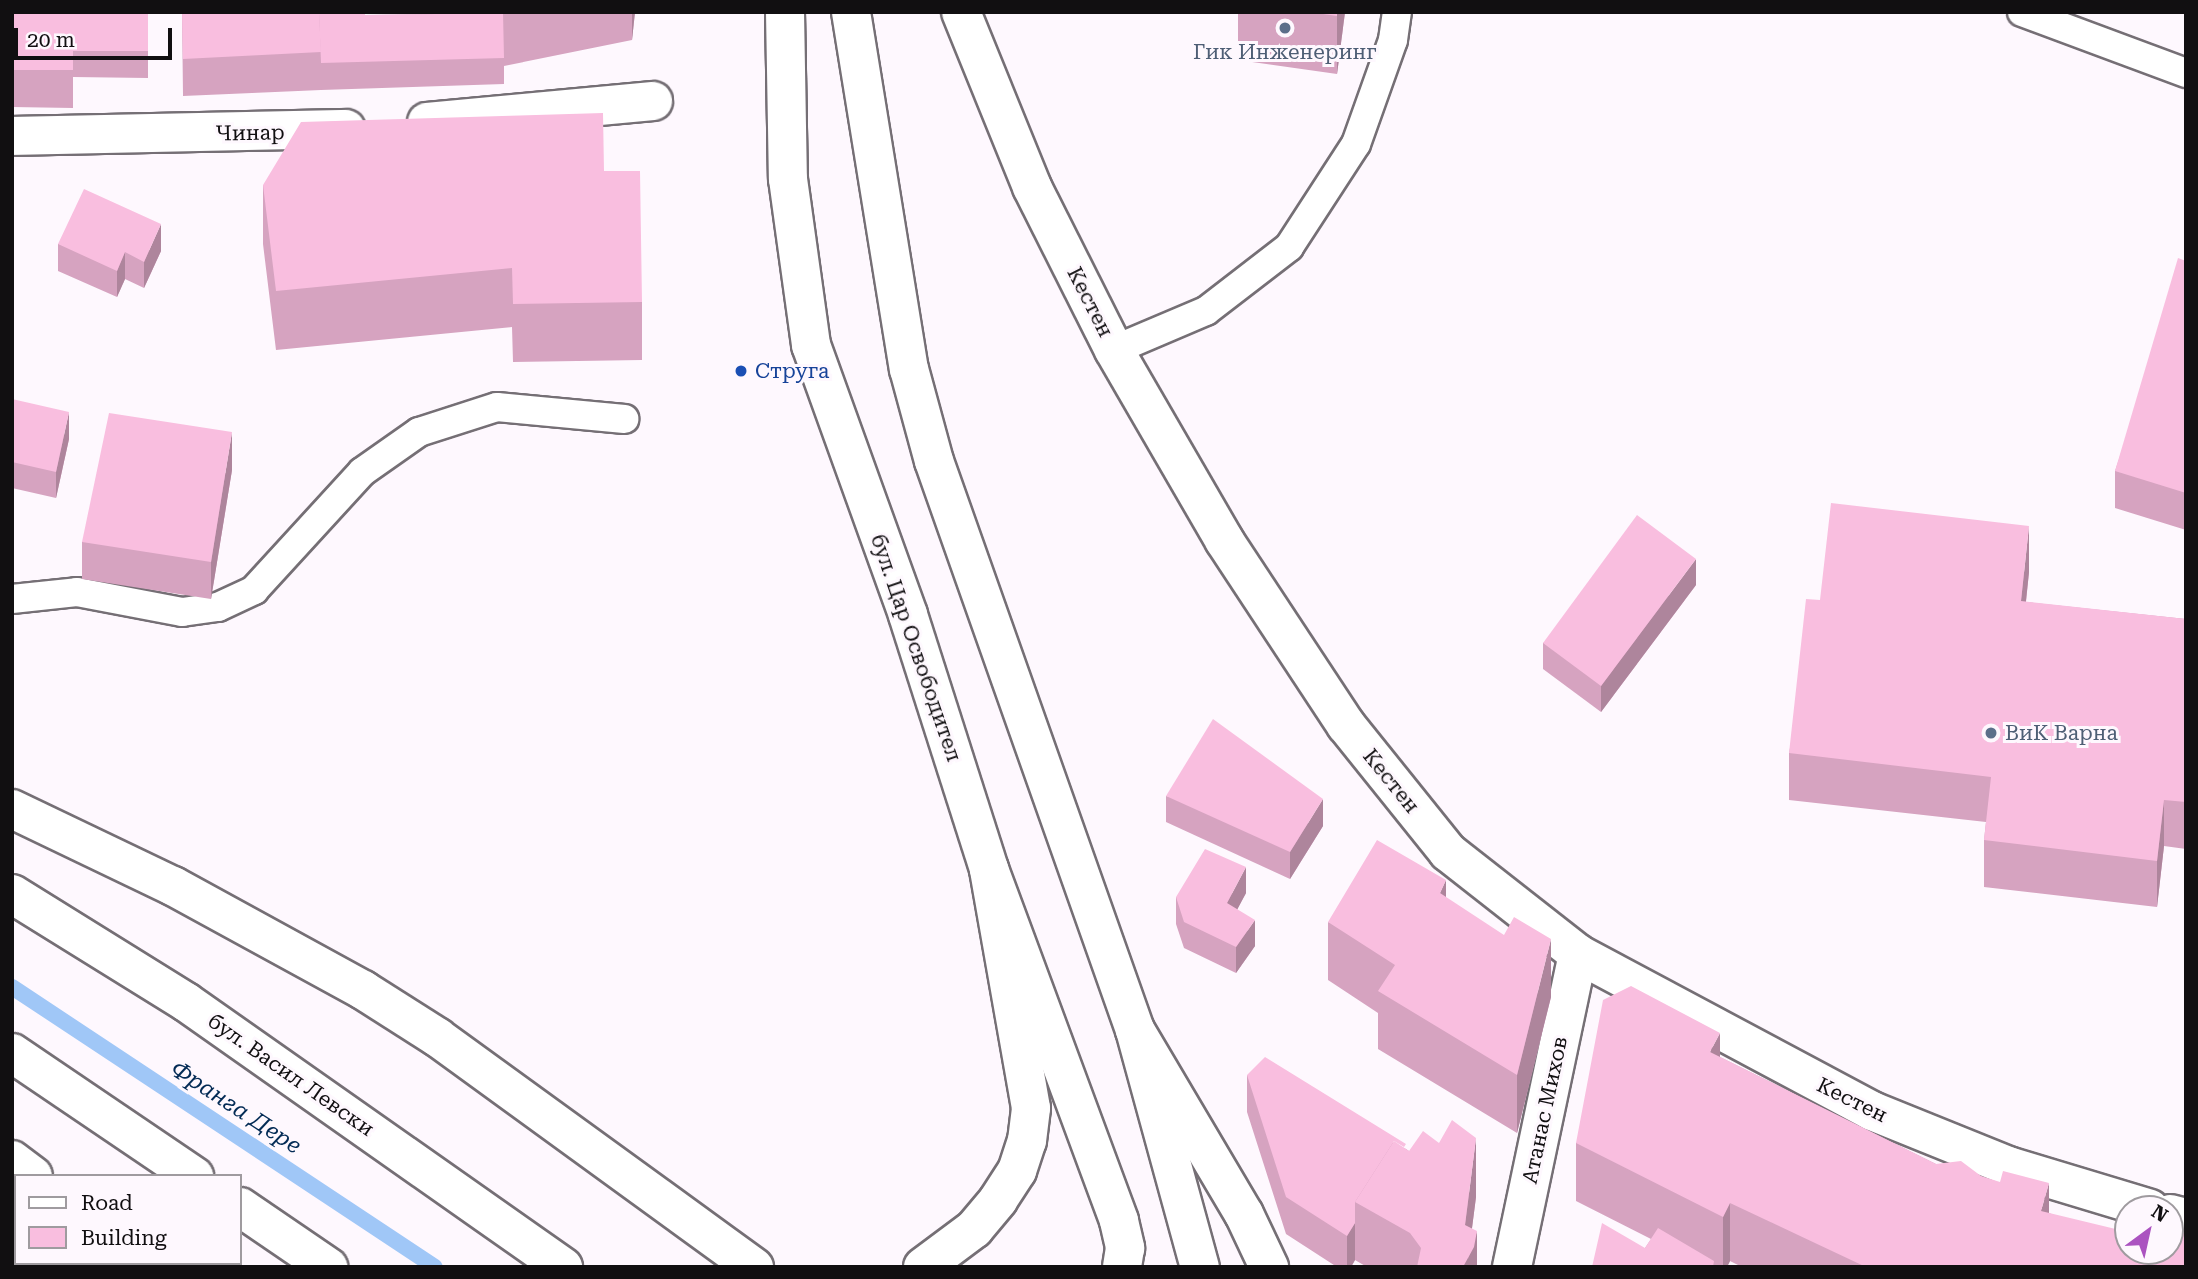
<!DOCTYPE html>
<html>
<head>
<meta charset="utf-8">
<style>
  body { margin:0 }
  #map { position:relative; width:2198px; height:1279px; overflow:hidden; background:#fef8fe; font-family:"Roboto Serif",serif }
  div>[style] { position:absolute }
  .stream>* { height:16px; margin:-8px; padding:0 8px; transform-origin:8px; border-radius:8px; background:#a0c7f7 }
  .roads { filter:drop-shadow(2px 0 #756f75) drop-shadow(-2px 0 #756f75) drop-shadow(0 2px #756f75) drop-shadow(0 -2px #756f75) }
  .service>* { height:28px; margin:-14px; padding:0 14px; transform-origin:14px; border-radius:14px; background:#fff }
  .minor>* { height:38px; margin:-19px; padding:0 19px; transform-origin:19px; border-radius:19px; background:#fff }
  .secondary>* { height:38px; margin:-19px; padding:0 19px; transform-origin:19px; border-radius:19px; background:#fff }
  .trunk>* { height:38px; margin:-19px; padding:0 19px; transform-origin:19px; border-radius:19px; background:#fff }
  .wall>* { inset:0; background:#d6a3c0 }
  .shaded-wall>* { inset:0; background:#ae859c }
  .building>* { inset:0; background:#f9bedf }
  .dots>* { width:19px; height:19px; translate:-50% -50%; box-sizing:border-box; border:4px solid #fef8fe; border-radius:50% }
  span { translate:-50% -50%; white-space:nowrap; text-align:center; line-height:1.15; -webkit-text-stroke:6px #fef8fe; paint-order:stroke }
  .service-label { font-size:21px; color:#4e5e75 }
  .left { translate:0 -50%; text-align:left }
  .street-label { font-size:21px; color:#110f11 }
  .transit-label { font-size:21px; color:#164399 }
  .water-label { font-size:23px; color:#032b55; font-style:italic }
  .frame { position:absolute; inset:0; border:14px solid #110f11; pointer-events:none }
  .legend { position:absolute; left:14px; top:1174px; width:228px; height:91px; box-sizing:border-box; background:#fef8fe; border:2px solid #9f9b9f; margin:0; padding:9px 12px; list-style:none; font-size:21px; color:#110f11 }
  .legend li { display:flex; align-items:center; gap:14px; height:35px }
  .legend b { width:35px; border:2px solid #9f9b9f }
  .north { position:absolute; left:2114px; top:1195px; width:70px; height:70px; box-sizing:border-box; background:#fef8fe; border:2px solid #9f9b9f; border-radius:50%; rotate:33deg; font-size:19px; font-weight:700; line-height:28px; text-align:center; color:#110f11 }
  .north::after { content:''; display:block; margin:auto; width:24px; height:32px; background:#ab53c0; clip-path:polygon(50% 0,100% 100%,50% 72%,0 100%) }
  .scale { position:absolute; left:14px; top:28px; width:158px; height:32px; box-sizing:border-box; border:4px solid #110f11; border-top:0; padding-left:9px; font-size:21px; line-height:24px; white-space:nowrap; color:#110f11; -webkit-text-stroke:5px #fef8fe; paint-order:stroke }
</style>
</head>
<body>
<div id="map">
  <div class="stream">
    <div style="left:12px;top:987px;width:507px;rotate:33.5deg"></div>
  </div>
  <div class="roads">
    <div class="service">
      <div style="left:2022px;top:12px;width:175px;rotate:20.4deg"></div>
      <div style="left:1114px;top:350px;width:100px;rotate:-23deg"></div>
      <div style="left:1206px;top:311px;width:105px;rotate:-37.6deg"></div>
      <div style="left:1289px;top:247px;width:123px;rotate:-57deg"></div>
      <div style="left:1356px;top:144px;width:110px;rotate:-70.4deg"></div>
      <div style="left:1393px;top:40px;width:28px;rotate:-82deg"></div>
      <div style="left:12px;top:599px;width:65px;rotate:-6.1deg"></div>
      <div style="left:77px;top:592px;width:107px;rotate:10.8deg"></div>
      <div style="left:182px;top:612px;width:36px;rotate:-8deg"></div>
      <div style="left:218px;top:607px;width:40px;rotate:-25deg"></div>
      <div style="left:254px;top:590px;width:160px;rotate:-47.5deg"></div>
      <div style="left:362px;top:472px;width:70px;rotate:-35.1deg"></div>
      <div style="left:419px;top:432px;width:82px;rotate:-17.8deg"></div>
      <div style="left:497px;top:407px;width:128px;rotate:5.4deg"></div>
    </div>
    <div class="minor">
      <div style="left:961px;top:12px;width:189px;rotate:67.9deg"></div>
      <div style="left:1032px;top:187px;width:182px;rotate:63.3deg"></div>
      <div style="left:1114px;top:350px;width:220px;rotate:59.9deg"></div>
      <div style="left:1224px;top:540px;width:222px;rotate:56.6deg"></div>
      <div style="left:1346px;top:725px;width:163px;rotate:51.2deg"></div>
      <div style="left:1448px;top:852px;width:165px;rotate:38.1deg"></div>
      <div style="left:1578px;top:954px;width:333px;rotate:28.1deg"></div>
      <div style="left:1872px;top:1111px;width:147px;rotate:22deg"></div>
      <div style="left:2008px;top:1166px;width:148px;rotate:16.8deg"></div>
      <div style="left:427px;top:122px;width:227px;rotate:-5.3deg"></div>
      <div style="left:12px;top:136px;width:334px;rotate:-1.2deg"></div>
      <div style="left:12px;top:1160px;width:26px;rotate:37deg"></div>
      <div style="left:2170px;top:1214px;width:16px;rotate:14deg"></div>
      <div style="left:145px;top:1263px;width:6px;rotate:39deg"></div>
      <div style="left:1512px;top:1267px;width:320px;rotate:-78.1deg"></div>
    </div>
    <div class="secondary">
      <div style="left:785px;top:12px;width:167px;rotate:89deg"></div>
      <div style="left:788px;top:179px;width:168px;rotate:82.1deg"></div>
      <div style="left:811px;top:345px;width:287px;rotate:70.2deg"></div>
      <div style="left:908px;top:615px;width:267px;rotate:72.3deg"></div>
      <div style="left:989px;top:869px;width:375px;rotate:69.7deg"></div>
      <div style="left:1119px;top:1221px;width:28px;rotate:77deg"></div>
      <div style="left:1125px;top:1248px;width:19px;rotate:99deg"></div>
      <div style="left:851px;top:12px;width:362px;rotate:80.8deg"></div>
      <div style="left:909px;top:369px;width:95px;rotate:74.8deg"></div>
      <div style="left:934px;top:461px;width:603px;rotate:70.54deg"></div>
      <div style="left:1135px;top:1030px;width:246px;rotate:74.7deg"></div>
    </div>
    <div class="trunk">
      <div style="left:12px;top:809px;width:178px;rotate:25.6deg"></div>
      <div style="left:173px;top:886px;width:217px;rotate:28.7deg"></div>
      <div style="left:363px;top:990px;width:88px;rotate:32.4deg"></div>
      <div style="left:437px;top:1037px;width:392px;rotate:36deg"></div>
      <div style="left:12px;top:894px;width:205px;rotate:31.8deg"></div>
      <div style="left:186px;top:1002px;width:461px;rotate:35.1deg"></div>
      <div style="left:1135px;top:1030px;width:214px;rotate:59.4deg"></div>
      <div style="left:1244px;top:1214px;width:59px;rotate:64.7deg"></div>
      <div style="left:12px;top:1053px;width:220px;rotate:34.1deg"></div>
      <div style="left:240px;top:1207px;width:107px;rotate:34.3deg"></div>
      <div style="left:923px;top:1267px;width:64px;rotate:-36.7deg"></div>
      <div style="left:974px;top:1229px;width:38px;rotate:-50deg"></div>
      <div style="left:998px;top:1200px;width:35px;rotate:-57deg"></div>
      <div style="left:1017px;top:1171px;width:32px;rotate:-72deg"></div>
      <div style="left:1027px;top:1141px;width:33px;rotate:-83deg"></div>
      <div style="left:1031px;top:1108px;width:243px;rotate:-100deg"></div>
    </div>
  </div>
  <div class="wall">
    <div style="clip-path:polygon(12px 12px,148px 12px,148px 78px,73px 77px,73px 108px,12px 107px)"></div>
    <div style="clip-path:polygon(182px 12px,365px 15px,434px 14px,434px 12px,635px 12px,632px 40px,504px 66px,504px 84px,321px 90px,183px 96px)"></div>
    <div style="clip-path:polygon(1238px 12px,1345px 12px,1337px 74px,1238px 60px)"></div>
    <div style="clip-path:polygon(604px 171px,642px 302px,642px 360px,513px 362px,512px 327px,276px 350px,263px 244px,263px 185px)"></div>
    <div style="clip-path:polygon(58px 244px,161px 251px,144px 288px,125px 279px,117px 297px,58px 271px)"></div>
    <div style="clip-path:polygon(2186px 261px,2186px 530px,2115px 508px,2115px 471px)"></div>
    <div style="clip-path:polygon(12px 399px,69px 439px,56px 498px,12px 488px)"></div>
    <div style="clip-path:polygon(232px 470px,211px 599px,82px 579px,82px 542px)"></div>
    <div style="clip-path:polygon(2029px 572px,2026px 602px,2186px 619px,2186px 849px,2164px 846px,2157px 907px,1984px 887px,1984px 840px,1986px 822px,1789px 800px,1789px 753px,1820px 600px)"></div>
    <div style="clip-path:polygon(1696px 585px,1601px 712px,1543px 669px,1543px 643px)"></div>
    <div style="clip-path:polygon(1166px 796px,1323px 826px,1290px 879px,1166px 822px)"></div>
    <div style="clip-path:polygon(1246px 893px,1237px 909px,1255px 946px,1236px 973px,1184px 948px,1176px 924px,1176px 897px)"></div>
    <div style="clip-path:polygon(1328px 922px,1551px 997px,1517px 1133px,1378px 1049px,1378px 1013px,1328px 980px)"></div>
    <div style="clip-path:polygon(1720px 1057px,1936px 1164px,1981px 1176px,2049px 1213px,2186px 1267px,1742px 1267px,1730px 1261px,1727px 1267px,1592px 1267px,1645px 1248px,1651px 1239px,1576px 1201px,1576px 1143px)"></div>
    <div style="clip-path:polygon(1247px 1075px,1406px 1149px,1476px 1197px,1472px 1228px,1477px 1267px,1367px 1267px,1355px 1260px,1351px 1267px,1337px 1267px,1286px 1234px,1247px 1112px)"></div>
  </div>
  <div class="shaded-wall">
    <div style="clip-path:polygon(632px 12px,635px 12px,632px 40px)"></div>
    <div style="clip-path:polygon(1337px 12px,1345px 12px,1337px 74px)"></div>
    <div style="clip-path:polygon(161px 224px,161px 251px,144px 288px,144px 262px)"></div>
    <div style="clip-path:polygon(125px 252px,125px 279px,117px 297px,117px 271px)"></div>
    <div style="clip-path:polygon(69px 412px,69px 439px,56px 498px,56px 472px)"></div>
    <div style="clip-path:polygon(232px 432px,232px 470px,211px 599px,211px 562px)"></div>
    <div style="clip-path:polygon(2029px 526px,2029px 572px,2021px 647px,2021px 601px)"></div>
    <div style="clip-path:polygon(1696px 559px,1696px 585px,1601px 712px,1601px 686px)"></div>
    <div style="clip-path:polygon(1323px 799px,1323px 826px,1290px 879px,1290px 852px)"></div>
    <div style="clip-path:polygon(2164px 800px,2164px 846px,2157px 907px,2157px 861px)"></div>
    <div style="clip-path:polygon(1246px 867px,1246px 893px,1227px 929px,1227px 903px)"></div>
    <div style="clip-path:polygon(1446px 880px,1446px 939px,1440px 893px)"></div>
    <div style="clip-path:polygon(1255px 920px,1255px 946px,1236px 973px,1236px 947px)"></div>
    <div style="clip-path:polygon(1551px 939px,1551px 997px,1517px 1133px,1517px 1075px)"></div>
    <div style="clip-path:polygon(1720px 1033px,1720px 1091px,1710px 1052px)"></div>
    <div style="clip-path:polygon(1476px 1138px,1476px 1197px,1468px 1259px,1477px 1231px,1477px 1267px,1463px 1267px,1465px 1225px)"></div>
    <div style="clip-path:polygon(2049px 1183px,2049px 1241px,2041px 1211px)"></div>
    <div style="clip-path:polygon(1730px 1203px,1730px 1261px,1727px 1267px,1723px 1267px,1723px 1217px)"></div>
    <div style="clip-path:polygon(1355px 1223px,1355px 1260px,1351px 1267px,1347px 1267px,1347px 1236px)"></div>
  </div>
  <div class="building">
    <div style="clip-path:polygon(12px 12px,73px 12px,73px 70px,12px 70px)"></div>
    <div style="clip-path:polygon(73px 12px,148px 12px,148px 51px,73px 51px)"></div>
    <div style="clip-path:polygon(182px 12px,319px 12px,321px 52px,183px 59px)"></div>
    <div style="clip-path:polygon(319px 12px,365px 12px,365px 15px,436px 14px,435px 12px,503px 12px,504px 58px,321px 63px)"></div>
    <div style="clip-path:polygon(1309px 12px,1337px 12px,1337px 16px)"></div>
    <div style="clip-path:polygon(603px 113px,604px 171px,640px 171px,642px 302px,513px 304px,512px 268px,276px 291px,263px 185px,301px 122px)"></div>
    <div style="clip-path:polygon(84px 189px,161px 224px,144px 262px,125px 252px,117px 271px,58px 244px)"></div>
    <div style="clip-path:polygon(2178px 258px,2186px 261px,2186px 493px,2115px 471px)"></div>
    <div style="clip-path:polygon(12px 399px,69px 412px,56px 472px,12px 462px)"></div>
    <div style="clip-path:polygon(109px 413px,232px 432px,211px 562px,82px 542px)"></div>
    <div style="clip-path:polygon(1831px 503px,2029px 526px,2021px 601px,2186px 619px,2186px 802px,2164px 800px,2157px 861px,1984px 840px,1991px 777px,1789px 753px,1806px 599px,1820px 600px)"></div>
    <div style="clip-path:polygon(1637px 515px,1696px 559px,1601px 686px,1543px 643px)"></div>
    <div style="clip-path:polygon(1213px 719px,1323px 799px,1290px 852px,1166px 796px)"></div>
    <div style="clip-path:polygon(1377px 840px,1446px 880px,1440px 893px,1504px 935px,1514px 917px,1551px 939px,1517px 1075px,1378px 991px,1395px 965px,1328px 922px)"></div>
    <div style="clip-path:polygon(1205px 849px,1246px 867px,1227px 903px,1255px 920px,1236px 947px,1184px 922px,1176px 897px)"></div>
    <div style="clip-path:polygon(1631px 986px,1720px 1033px,1710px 1052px,1936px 1164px,1961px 1161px,1981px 1176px,2000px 1182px,2003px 1171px,2049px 1183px,2041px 1211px,2128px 1232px,2128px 1251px,2170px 1251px,2170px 1229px,2186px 1233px,2186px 1267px,1866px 1267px,1730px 1203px,1723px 1217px,1576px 1143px,1603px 1000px)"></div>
    <div style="clip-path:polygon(1265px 1057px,1406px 1144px,1404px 1147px,1394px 1141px,1355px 1202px,1355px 1223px,1347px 1236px,1286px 1197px,1247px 1075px)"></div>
    <div style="clip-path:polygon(1452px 1120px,1476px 1138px,1465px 1225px,1477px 1231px,1474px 1247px,1463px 1267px,1417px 1267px,1421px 1248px,1410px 1233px,1355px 1202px,1394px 1141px,1409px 1151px,1423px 1131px,1439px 1143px)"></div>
    <div style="clip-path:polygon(1602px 1223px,1645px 1248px,1658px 1228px,1714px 1261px,1713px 1267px,1592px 1267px)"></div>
    <div style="clip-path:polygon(12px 1261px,16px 1263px,21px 1267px,12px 1267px)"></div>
  </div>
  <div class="dots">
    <div style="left:1285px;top:28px;background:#5c6f8a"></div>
    <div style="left:741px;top:371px;background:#1a4fb4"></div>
    <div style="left:1991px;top:733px;background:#5c6f8a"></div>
  </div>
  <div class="service-label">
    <span style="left:1285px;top:52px">Гик Инженеринг</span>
    <span class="left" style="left:2005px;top:733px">ВиК Варна</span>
  </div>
  <div class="street-label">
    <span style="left:250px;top:133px;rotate:-1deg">Чинар</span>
    <span style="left:1090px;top:302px;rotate:63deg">Кестен</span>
    <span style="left:916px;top:648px;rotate:71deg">бул. Цар Освободител</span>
    <span style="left:1391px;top:781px;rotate:51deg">Кестен</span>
    <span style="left:291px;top:1075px;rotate:35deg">бул. Васил Левски</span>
    <span style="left:1852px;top:1100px;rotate:26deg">Кестен</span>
    <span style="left:1545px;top:1110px;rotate:-78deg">Атанас Михов</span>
  </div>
  <div class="transit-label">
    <span class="left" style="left:755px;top:371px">Струга</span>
  </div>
  <div class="water-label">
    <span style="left:236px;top:1108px;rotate:33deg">Франга Дере</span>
  </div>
  <div class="frame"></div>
  <ul class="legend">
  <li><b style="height:9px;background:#fff"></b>Road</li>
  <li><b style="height:19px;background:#f9bedf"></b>Building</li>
  </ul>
  <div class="north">N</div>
  <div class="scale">20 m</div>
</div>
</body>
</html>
